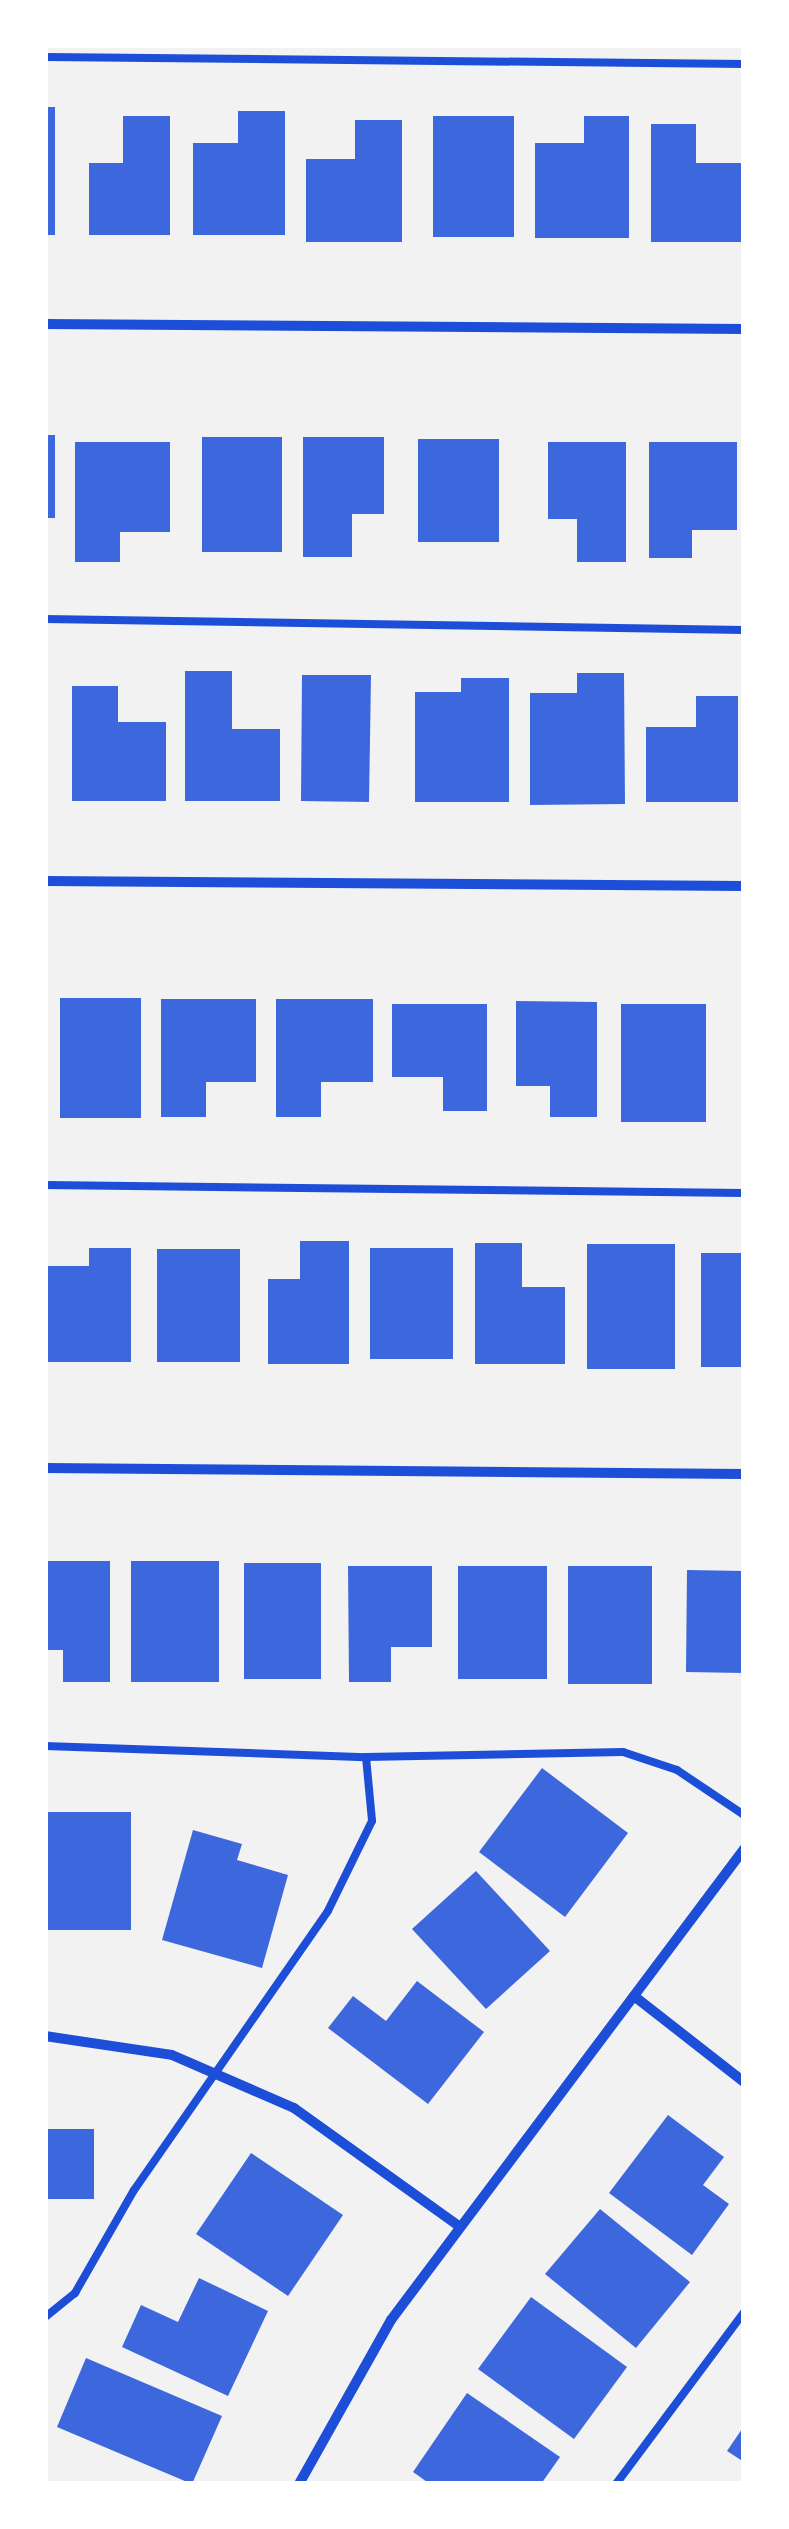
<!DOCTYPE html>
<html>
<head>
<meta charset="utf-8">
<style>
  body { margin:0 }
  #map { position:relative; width:789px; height:2529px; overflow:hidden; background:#f2f2f2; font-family:"Asap Condensed",sans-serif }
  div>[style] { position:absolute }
  .building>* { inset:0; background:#3d67dc }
  .service>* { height:8px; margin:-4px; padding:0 4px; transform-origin:4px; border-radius:4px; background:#1d4ed8 }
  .minor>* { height:10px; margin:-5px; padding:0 5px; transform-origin:5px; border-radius:5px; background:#1d4ed8 }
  span { translate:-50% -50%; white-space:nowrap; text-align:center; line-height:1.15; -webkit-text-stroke:8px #fff; paint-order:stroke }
  .frame { position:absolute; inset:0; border:48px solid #fff; pointer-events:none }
</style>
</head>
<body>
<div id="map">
  <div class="building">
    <div style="clip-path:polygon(45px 107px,55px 107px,55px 235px,45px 235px)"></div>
    <div style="clip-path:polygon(238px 111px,285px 111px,285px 235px,193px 235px,193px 143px,238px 143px)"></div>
    <div style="clip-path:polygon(123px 116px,170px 116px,170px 235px,89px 235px,89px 163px,123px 163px)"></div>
    <div style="clip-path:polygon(433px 116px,514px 116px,514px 237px,433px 237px)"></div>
    <div style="clip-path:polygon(584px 116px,629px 116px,629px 238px,535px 238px,535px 143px,584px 143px)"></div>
    <div style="clip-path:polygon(355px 120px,402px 120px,402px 242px,306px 242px,306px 159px,355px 159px)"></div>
    <div style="clip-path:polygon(651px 124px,696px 124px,696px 163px,744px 163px,744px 242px,651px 242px)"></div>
    <div style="clip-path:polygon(45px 435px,55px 435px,55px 518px,45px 518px)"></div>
    <div style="clip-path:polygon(202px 437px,282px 437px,282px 552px,202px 552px)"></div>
    <div style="clip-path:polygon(303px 437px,384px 437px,384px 514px,352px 514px,352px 557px,303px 557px)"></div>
    <div style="clip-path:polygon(418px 439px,499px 439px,499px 542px,418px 542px)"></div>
    <div style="clip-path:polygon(75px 442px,170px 442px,170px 532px,120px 532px,120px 562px,75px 562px)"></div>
    <div style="clip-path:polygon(548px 442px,626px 442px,626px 562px,577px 562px,577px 519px,548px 519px)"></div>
    <div style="clip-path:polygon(649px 442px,737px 442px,737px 530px,692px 530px,692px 558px,649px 558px)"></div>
    <div style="clip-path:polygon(185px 671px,232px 671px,232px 729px,280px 729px,280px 801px,185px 801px)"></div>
    <div style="clip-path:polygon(577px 673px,624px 673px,625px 804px,530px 805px,530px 693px,577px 693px)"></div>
    <div style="clip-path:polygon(302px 675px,371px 675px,369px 802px,301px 801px)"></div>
    <div style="clip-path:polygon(461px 678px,509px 678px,509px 802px,415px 802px,415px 692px,461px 692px)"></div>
    <div style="clip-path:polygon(72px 686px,118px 686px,118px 722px,166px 722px,166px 801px,72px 801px)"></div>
    <div style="clip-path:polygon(696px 696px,738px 696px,738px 802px,646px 802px,646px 727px,696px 727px)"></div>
    <div style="clip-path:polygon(60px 998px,141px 998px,141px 1118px,60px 1118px)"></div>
    <div style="clip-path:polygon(161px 999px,256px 999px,256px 1082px,206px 1082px,206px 1117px,161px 1117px)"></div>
    <div style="clip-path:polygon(276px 999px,373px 999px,373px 1082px,321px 1082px,321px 1117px,276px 1117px)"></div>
    <div style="clip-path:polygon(516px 1001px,597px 1002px,597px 1117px,550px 1117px,550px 1086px,516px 1086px)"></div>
    <div style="clip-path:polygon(392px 1004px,487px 1004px,487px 1111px,443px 1111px,443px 1077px,392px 1077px)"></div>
    <div style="clip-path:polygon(621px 1004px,706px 1004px,706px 1122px,621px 1122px)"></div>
    <div style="clip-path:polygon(300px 1241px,349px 1241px,349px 1364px,268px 1364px,268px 1279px,300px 1279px)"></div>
    <div style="clip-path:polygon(475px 1243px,522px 1243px,522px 1287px,565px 1287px,565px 1364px,475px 1364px)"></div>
    <div style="clip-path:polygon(587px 1244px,675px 1244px,675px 1369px,587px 1369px)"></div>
    <div style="clip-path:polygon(89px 1248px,131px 1248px,131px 1362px,45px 1362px,45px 1266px,89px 1266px)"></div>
    <div style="clip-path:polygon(370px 1248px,453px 1248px,453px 1359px,370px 1359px)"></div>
    <div style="clip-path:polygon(157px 1249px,240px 1249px,240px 1362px,157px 1362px)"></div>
    <div style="clip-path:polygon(701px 1253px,744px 1253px,744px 1367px,701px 1367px)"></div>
    <div style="clip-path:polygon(45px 1561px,110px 1561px,110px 1682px,63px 1682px,63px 1650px,45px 1650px)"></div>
    <div style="clip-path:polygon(131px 1561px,219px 1561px,219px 1682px,131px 1682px)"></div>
    <div style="clip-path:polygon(244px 1563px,321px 1563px,321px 1679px,244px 1679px)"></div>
    <div style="clip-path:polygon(348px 1566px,432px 1566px,432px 1647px,391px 1647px,391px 1682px,349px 1682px)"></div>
    <div style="clip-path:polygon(458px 1566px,547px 1566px,547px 1679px,458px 1679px)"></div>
    <div style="clip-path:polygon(568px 1566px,652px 1566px,652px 1684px,568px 1684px)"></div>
    <div style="clip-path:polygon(687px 1570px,744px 1571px,744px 1673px,686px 1672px)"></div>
    <div style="clip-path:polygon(542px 1768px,628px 1833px,565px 1917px,479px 1852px)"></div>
    <div style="clip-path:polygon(45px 1812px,131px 1812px,131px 1930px,45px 1930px)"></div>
    <div style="clip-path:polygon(193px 1830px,242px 1844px,237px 1860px,288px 1875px,262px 1968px,162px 1940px)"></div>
    <div style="clip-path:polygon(476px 1871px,550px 1951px,486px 2009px,412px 1929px)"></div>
    <div style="clip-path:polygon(417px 1981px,484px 2032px,428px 2104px,328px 2028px,353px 1996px,386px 2021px)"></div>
    <div style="clip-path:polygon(668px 2115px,724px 2157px,703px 2185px,729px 2204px,692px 2255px,609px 2193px)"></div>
    <div style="clip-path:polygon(45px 2129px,94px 2129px,94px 2199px,45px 2199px)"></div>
    <div style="clip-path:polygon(251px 2153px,343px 2215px,288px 2296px,196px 2234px)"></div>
    <div style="clip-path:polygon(600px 2209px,690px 2282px,636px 2348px,545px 2274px)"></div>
    <div style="clip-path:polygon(199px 2278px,268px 2311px,228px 2396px,122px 2347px,141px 2305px,178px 2322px)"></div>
    <div style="clip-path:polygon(531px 2297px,627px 2367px,574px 2439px,478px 2369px)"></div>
    <div style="clip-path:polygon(86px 2358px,222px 2416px,192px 2484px,57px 2427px)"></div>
    <div style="clip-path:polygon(467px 2393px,560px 2457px,541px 2484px,430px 2484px,413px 2472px)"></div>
    <div style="clip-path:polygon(744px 2426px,744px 2462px,727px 2451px)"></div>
  </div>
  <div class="service">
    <div style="left:45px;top:57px;width:699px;rotate:0.57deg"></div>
    <div style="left:45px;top:619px;width:699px;rotate:0.9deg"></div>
    <div style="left:45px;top:1185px;width:699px;rotate:0.66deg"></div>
    <div style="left:45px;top:1746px;width:321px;rotate:2deg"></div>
    <div style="left:366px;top:1757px;width:64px;rotate:84.6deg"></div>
    <div style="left:372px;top:1821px;width:100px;rotate:116.1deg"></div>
    <div style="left:328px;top:1911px;width:340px;rotate:124.8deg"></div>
    <div style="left:134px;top:2190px;width:119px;rotate:119.8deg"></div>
    <div style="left:75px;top:2293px;width:38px;rotate:141deg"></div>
    <div style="left:366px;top:1757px;width:257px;rotate:-1.1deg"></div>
    <div style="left:623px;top:1752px;width:57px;rotate:18.4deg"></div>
    <div style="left:677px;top:1770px;width:81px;rotate:33.9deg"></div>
    <div style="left:616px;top:2484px;width:214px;rotate:-53.3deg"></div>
  </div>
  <div class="minor">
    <div style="left:45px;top:324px;width:699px;rotate:0.41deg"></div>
    <div style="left:45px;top:881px;width:699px;rotate:0.41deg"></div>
    <div style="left:45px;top:1468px;width:699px;rotate:0.49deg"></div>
    <div style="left:634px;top:1996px;width:140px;rotate:38deg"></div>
    <div style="left:45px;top:2036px;width:128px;rotate:8.5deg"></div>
    <div style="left:172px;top:2055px;width:133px;rotate:23.5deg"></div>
    <div style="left:294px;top:2108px;width:204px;rotate:35.6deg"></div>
    <div style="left:299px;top:2484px;width:188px;rotate:-60.7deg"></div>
    <div style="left:391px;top:2320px;width:589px;rotate:-53.15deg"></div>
  </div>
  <div class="frame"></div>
</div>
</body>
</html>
